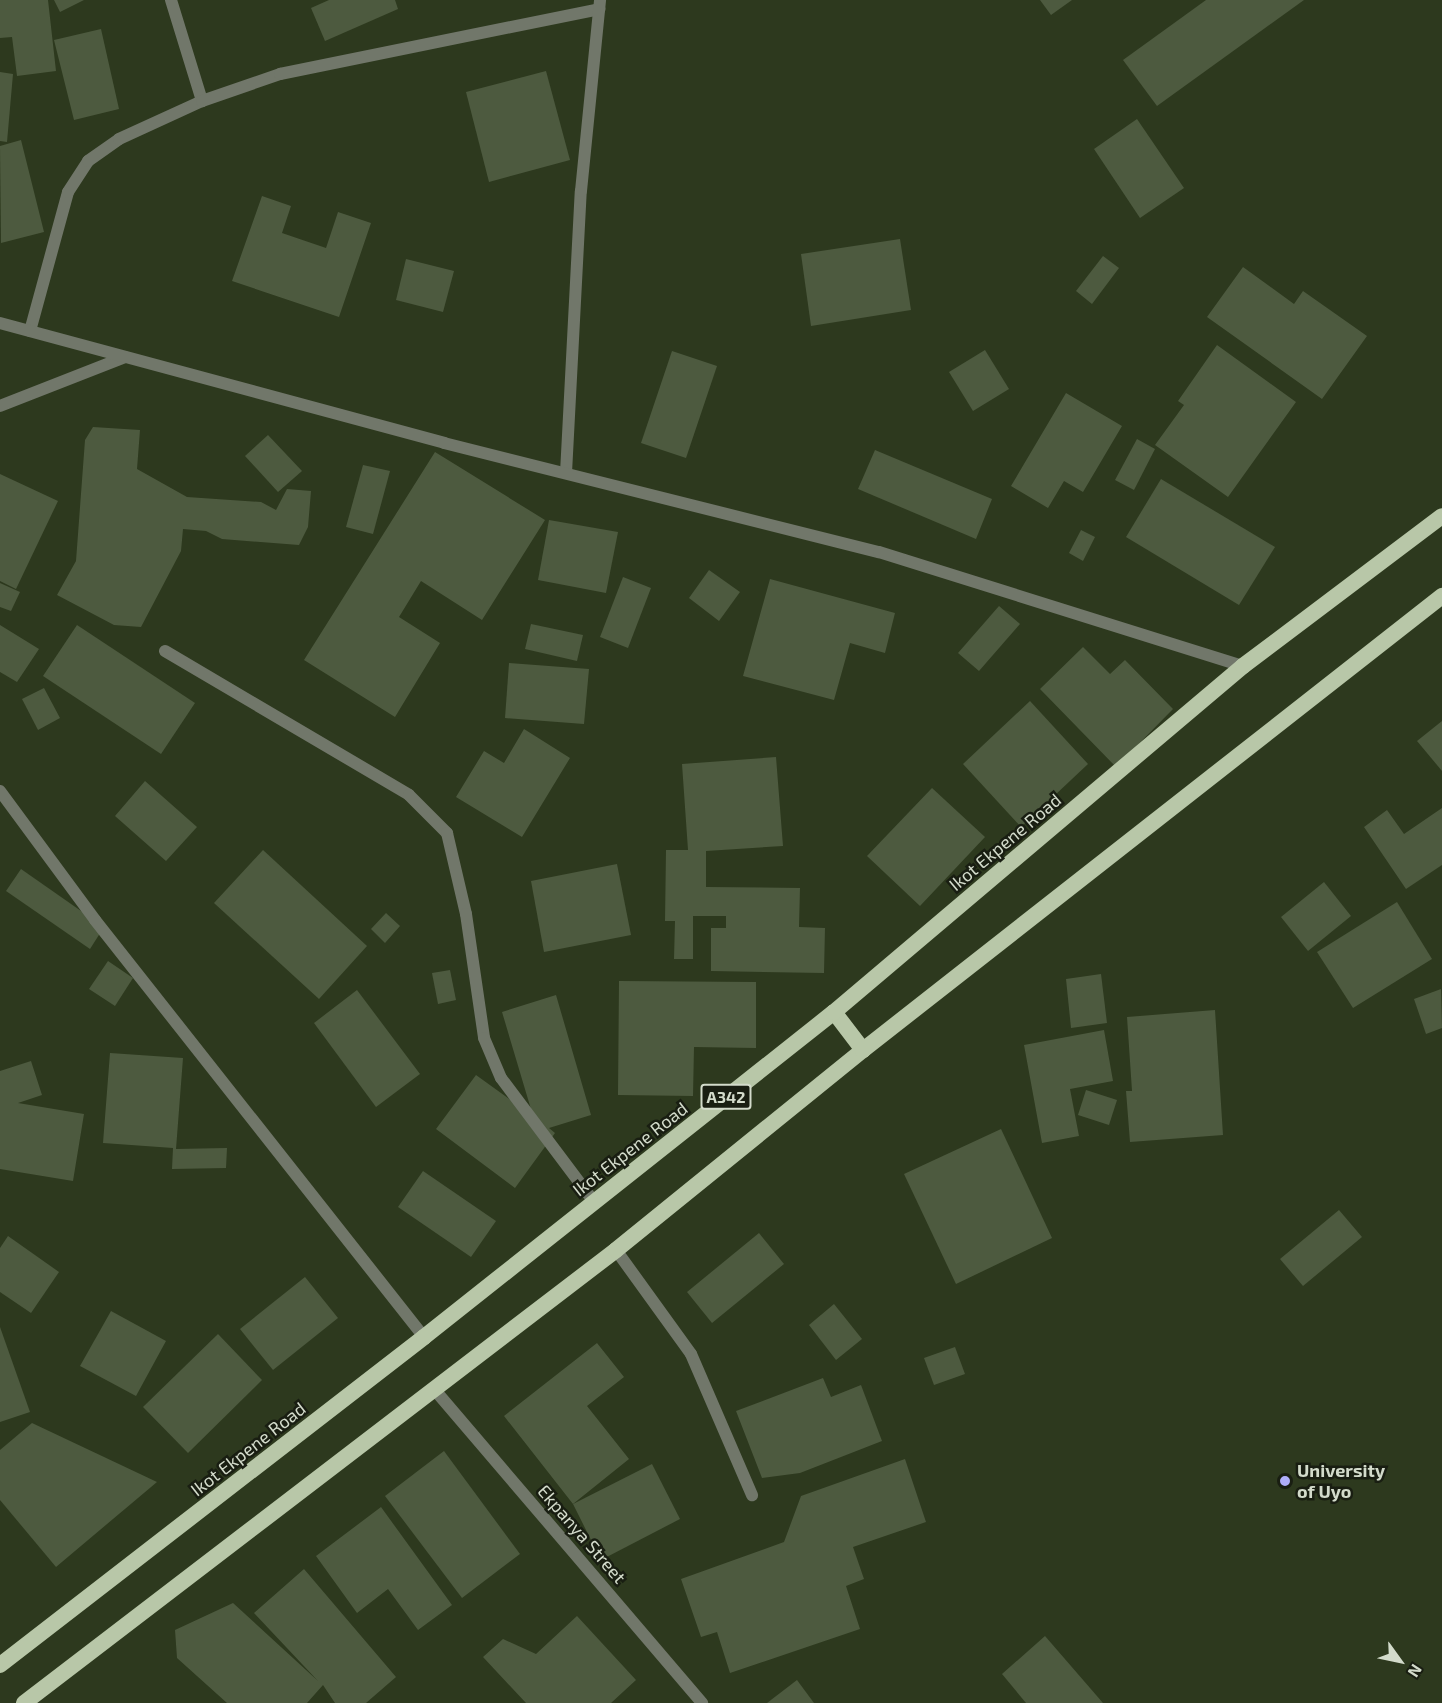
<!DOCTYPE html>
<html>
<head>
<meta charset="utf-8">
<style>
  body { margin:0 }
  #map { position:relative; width:1442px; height:1703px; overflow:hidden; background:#2d391e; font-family:"Exo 2",sans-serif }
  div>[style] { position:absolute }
  .building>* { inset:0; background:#4d5a3f }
  .minor>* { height:12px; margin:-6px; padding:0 6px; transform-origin:6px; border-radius:6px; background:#71776a }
  .tertiary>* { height:12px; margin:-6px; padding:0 6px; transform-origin:6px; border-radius:6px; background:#71776a }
  .trunk>* { height:16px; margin:-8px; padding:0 8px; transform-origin:8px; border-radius:8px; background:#b8c7a8 }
  .dots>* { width:16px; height:16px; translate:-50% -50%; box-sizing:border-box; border:3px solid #191e12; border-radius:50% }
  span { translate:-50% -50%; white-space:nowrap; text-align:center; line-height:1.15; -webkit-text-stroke:5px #191e12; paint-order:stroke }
  .shield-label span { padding:2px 4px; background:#191e12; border:2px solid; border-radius:4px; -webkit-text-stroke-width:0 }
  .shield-label { font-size:16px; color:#d3dbcb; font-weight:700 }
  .street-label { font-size:18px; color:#d3dbcb }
  .poi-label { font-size:18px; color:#d3dbcb; font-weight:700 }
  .left { translate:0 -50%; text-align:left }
  .north { position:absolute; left:1370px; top:1631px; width:60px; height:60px; -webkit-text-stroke:4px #191e12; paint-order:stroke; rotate:123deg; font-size:16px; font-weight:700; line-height:24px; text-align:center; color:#d3dbcb }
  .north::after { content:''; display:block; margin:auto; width:21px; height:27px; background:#d3dbcb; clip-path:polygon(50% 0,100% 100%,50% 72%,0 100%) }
</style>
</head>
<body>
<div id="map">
  <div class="building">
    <div style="clip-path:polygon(0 0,48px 0,56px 71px,17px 76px,12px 37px,0 38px)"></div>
    <div style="clip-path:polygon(54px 0,84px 0,60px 12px)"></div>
    <div style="clip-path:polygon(329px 0,395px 0,398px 9px,325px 41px,311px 8px)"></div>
    <div style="clip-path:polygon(1040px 0,1072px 0,1051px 15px)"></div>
    <div style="clip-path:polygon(1206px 0,1304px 0,1157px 106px,1123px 60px)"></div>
    <div style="clip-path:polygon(101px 29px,119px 109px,74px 120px,54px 40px)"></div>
    <div style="clip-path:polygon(546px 71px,570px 160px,489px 182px,466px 92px)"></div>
    <div style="clip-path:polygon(0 72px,13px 74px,7px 142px,0 141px)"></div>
    <div style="clip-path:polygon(1137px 119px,1184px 188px,1140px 218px,1094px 149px)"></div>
    <div style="clip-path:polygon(21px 140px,44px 232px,1px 243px,0 146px)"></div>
    <div style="clip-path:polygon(262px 196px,291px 206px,282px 233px,326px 248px,338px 212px,371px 223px,339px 317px,232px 281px)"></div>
    <div style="clip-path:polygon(900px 239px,911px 310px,811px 326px,801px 254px)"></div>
    <div style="clip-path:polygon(1103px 256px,1119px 268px,1092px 304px,1076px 291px)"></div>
    <div style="clip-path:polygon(406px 259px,454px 271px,443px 312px,396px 300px)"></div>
    <div style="clip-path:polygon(1243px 267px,1294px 304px,1303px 291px,1367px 336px,1322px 399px,1207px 317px)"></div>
    <div style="clip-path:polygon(1217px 345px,1296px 402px,1228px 497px,1155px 445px,1184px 405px,1178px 401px)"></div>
    <div style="clip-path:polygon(985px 350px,1009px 389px,973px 411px,949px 372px)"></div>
    <div style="clip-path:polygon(672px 351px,717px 366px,686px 458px,641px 443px)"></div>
    <div style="clip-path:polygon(1066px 393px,1122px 426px,1083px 492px,1064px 481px,1048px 508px,1011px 486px)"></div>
    <div style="clip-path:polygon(93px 427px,140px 430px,137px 469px,187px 497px,261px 502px,276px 510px,287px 489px,311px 491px,308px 527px,299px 545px,222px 539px,206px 531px,183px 529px,181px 551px,141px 627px,114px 625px,57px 595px,76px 561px,85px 440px)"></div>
    <div style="clip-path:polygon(268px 435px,302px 471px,278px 492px,245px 456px)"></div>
    <div style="clip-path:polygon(1137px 439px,1155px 449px,1134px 490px,1115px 480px)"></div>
    <div style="clip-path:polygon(875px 450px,992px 499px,976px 539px,858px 489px)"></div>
    <div style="clip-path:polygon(435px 452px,545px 520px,482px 620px,421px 581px,399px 617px,440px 643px,395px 717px,304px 660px)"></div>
    <div style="clip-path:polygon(363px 465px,390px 471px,373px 534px,346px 527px)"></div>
    <div style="clip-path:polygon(0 474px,58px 501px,16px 589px,0 581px)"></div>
    <div style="clip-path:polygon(1161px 479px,1275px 547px,1239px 605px,1126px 537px)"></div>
    <div style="clip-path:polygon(549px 520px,618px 532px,606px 593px,538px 580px)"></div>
    <div style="clip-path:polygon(1081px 530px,1095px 537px,1083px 561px,1069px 553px)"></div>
    <div style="clip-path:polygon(709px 570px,740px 592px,719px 621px,689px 598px)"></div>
    <div style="clip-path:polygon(623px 577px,651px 588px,628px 648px,600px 637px)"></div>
    <div style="clip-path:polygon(770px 579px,895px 613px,885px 653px,850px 643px,834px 700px,743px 676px)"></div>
    <div style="clip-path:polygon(0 583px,20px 592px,11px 611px,0 607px)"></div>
    <div style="clip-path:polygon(999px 606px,1020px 624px,979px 671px,958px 653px)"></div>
    <div style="clip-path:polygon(531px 624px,583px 635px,577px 661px,525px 649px)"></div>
    <div style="clip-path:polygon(0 625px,39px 649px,17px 682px,0 672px)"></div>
    <div style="clip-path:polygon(77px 625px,195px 703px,161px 754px,43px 676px)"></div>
    <div style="clip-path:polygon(1083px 647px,1110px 674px,1125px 660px,1173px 709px,1116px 767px,1040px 689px)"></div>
    <div style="clip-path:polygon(509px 663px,589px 669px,584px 724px,505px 718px)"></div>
    <div style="clip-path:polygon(44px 688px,60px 718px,38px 730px,22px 699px)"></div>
    <div style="clip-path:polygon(1030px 701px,1088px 764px,1021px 827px,963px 764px)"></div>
    <div style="clip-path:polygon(1442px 721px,1442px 771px,1417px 741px)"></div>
    <div style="clip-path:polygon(524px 729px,570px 758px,522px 837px,456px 797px,484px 751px,504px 763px)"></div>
    <div style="clip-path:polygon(776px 757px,783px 846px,706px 851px,706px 887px,800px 888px,799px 927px,825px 928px,824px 973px,711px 971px,711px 928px,726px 928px,726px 916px,693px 916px,693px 959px,674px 959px,675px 921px,665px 921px,666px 850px,688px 850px,682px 764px)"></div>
    <div style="clip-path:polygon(145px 781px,197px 827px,166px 861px,115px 816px)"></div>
    <div style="clip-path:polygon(932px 788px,985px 837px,920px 906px,867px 856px)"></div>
    <div style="clip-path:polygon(1442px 808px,1442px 865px,1406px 889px,1364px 827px,1387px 810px,1404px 834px)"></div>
    <div style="clip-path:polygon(263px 850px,367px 946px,319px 999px,214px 903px)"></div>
    <div style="clip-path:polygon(617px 864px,631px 935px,544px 952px,531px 881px)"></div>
    <div style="clip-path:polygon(21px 869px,104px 927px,90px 949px,6px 891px)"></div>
    <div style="clip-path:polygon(1324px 882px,1351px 916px,1308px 951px,1281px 917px)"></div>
    <div style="clip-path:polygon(1397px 902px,1432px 959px,1353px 1008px,1317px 952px)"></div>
    <div style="clip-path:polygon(386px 913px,400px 926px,385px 943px,371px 929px)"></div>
    <div style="clip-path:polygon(108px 961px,133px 978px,115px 1006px,89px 989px)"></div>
    <div style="clip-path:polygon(450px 970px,456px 1000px,438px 1004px,432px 973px)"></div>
    <div style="clip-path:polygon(1101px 974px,1107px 1023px,1071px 1028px,1066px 979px)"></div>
    <div style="clip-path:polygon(619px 981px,756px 982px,756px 1048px,694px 1047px,693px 1096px,618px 1095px)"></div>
    <div style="clip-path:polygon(1441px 989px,1442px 1028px,1426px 1034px,1414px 999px)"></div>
    <div style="clip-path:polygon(357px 990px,420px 1074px,376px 1107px,314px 1023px)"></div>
    <div style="clip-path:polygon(556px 995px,591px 1115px,549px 1128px,555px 1133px,515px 1188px,436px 1129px,476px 1075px,533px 1116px,502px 1012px)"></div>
    <div style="clip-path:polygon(1215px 1010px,1223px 1135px,1130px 1142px,1126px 1091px,1132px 1091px,1127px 1017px)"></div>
    <div style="clip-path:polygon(1104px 1030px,1113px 1081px,1070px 1089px,1079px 1136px,1042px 1143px,1024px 1045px)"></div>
    <div style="clip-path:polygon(110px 1053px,183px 1058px,176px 1149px,227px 1148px,226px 1168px,172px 1169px,173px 1148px,103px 1143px)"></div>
    <div style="clip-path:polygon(31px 1061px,42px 1095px,18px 1103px,84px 1114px,73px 1181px,0 1169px,0 1071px)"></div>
    <div style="clip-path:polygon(1086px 1090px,1117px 1100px,1109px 1125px,1078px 1115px)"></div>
    <div style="clip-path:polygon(1001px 1129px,1052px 1238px,956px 1284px,904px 1174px)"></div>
    <div style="clip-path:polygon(423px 1171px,496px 1221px,471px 1257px,398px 1207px)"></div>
    <div style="clip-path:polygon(1339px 1210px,1362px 1237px,1303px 1286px,1280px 1259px)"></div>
    <div style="clip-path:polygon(759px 1233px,784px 1264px,712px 1323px,687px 1292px)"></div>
    <div style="clip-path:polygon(8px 1236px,59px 1272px,31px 1313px,0 1292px,0 1248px)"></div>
    <div style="clip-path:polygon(305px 1277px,338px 1318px,273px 1370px,240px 1329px)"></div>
    <div style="clip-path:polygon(834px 1304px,862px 1339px,836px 1360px,809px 1325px)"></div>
    <div style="clip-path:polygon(111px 1311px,166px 1341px,136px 1396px,80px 1366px)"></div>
    <div style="clip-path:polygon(0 1327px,30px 1412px,0 1422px)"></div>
    <div style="clip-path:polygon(218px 1334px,262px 1380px,188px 1453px,143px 1407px)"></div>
    <div style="clip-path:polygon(597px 1343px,624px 1377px,587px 1406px,629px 1459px,573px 1504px,504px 1416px)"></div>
    <div style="clip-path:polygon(955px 1347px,965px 1374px,934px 1385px,924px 1358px)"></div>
    <div style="clip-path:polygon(823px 1378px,831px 1397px,861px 1385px,882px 1441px,800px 1473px,762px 1478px,736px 1411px)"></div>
    <div style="clip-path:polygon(32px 1423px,157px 1482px,56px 1567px,0 1500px,0 1450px)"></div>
    <div style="clip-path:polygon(444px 1451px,520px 1554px,462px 1598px,385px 1496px)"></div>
    <div style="clip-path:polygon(905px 1459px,926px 1522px,853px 1547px,864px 1579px,846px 1586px,860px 1629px,730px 1673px,717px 1632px,701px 1637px,681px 1579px,784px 1542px,801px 1496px)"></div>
    <div style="clip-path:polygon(652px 1464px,680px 1519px,601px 1560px,573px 1504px)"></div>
    <div style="clip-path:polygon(381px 1507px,452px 1605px,418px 1630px,388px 1589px,357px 1613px,316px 1556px)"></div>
    <div style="clip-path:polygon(304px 1569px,396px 1677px,366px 1703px,335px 1703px,323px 1685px,307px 1703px,227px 1703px,177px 1658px,175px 1630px,233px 1603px,318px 1681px,254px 1613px)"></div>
    <div style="clip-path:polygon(577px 1616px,636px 1680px,611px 1703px,526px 1703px,483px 1657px,503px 1639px,536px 1654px)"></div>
    <div style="clip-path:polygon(1045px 1636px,1103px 1703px,1026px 1703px,1002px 1674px)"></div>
    <div style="clip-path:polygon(797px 1680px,814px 1703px,767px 1703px)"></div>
  </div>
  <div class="minor">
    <div style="left:171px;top:0;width:106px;rotate:72.9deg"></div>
    <div style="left:30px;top:331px;width:144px;rotate:-74.7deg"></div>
    <div style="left:68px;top:192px;width:37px;rotate:-57deg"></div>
    <div style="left:88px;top:161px;width:38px;rotate:-35deg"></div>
    <div style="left:119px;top:139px;width:91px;rotate:-24.6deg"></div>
    <div style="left:202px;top:101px;width:83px;rotate:-19.1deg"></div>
    <div style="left:280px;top:74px;width:326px;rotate:-11.5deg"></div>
    <div style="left:0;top:406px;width:134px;rotate:-21.4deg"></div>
    <div style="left:566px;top:473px;width:282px;rotate:-87deg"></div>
    <div style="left:581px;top:191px;width:192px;rotate:-84.3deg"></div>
    <div style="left:165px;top:651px;width:283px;rotate:30.5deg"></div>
    <div style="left:409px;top:795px;width:54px;rotate:45deg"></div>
    <div style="left:447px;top:833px;width:83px;rotate:76.8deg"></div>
    <div style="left:466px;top:914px;width:125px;rotate:81.7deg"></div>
    <div style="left:484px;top:1038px;width:43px;rotate:67deg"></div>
    <div style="left:501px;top:1078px;width:155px;rotate:53.1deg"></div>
    <div style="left:0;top:791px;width:160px;rotate:53.6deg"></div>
    <div style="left:95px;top:920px;width:531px;rotate:51.73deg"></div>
    <div style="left:616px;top:1250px;width:128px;rotate:54.2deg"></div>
    <div style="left:691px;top:1354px;width:154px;rotate:66.6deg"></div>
    <div style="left:434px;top:1389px;width:413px;rotate:49.5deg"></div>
  </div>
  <div class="tertiary">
    <div style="left:0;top:323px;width:460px;rotate:15.1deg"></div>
    <div style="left:444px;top:443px;width:448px;rotate:14.1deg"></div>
    <div style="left:879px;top:552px;width:381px;rotate:17.4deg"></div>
  </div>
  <div class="trunk">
    <div style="left:834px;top:1012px;width:48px;rotate:52.7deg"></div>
    <div style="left:0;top:1665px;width:536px;rotate:-37.72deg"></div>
    <div style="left:424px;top:1337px;width:523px;rotate:-38.4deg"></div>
    <div style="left:834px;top:1012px;width:536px;rotate:-40.23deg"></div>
    <div style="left:1243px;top:666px;width:249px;rotate:-37deg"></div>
    <div style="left:24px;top:1703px;width:745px;rotate:-37.42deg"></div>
    <div style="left:616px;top:1250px;width:318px;rotate:-39deg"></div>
    <div style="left:863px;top:1050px;width:736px;rotate:-38.1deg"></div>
  </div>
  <div class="dots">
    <div style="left:1285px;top:1481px;background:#afaefa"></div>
  </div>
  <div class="shield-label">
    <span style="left:726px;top:1097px">A342</span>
  </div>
  <div class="street-label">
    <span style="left:1005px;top:842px;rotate:-40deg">Ikot Ekpene Road</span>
    <span style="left:630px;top:1149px;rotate:-38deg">Ikot Ekpene Road</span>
    <span style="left:248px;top:1449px;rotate:-38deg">Ikot Ekpene Road</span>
    <span style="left:582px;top:1534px;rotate:49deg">Ekpanya Street</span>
  </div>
  <div class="poi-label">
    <span class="left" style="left:1297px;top:1481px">University<br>of Uyo</span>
  </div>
  <div class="north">N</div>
</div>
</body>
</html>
